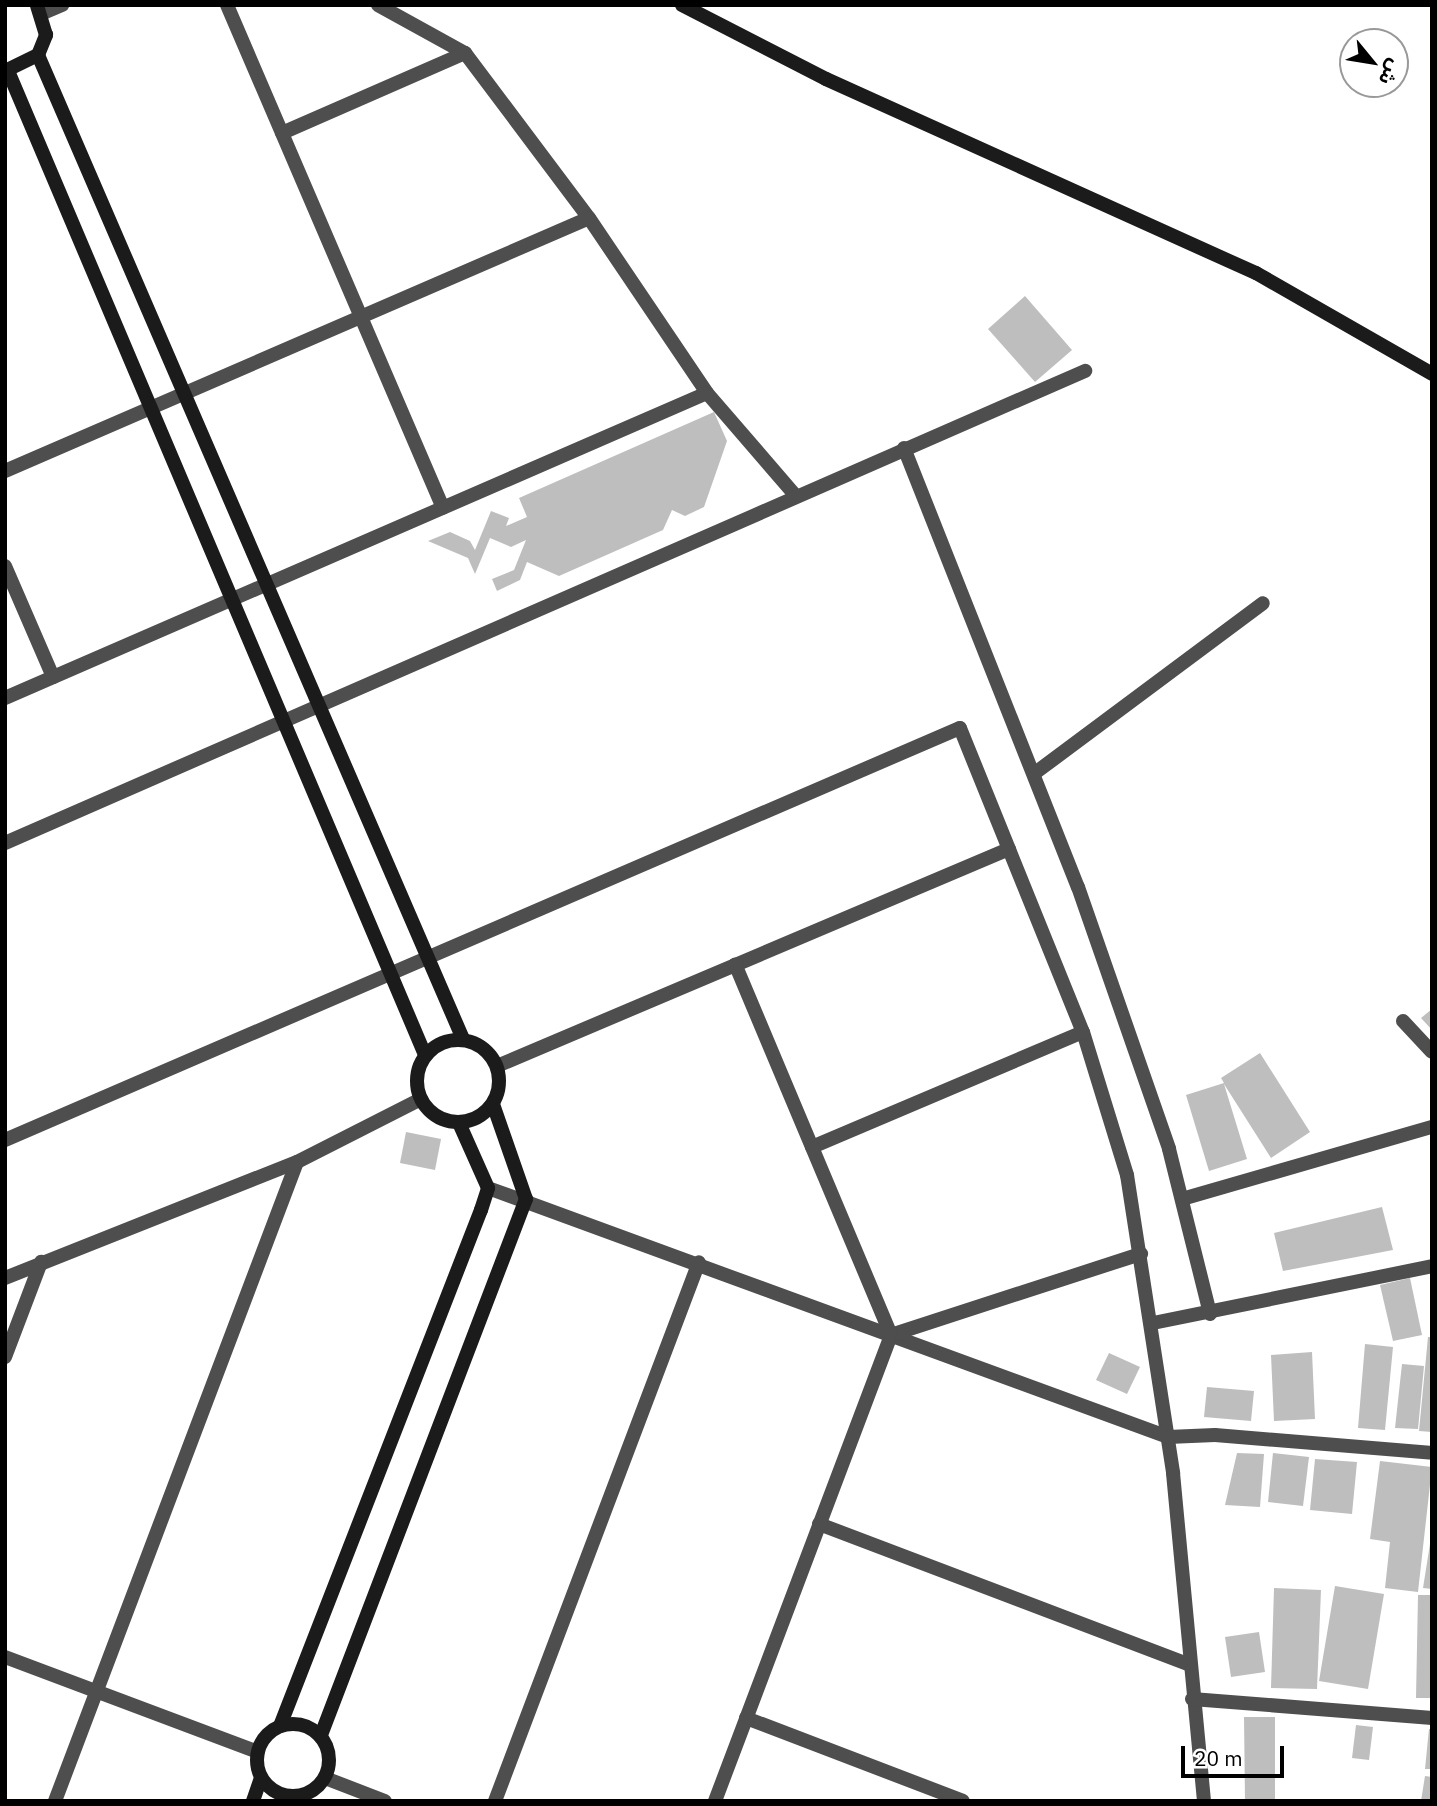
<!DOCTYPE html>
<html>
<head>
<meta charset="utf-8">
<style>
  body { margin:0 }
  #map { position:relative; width:1437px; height:1806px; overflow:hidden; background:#fff; font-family:"IBM Plex Sans","Noto Sans Arabic",sans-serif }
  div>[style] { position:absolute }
  .building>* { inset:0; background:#bebebe }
  .street>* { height:14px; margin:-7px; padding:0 7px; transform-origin:7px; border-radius:7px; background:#4e4e4e }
  .secondary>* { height:14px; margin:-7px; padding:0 7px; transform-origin:7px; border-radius:7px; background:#1b1b1b }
  .secondary>.ring { margin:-7px; padding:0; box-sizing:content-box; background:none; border:14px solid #1b1b1b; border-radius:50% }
  span { translate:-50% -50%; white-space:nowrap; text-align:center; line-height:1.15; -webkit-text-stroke:5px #fff; paint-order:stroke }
  .frame { position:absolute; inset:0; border:7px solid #000; pointer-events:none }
  .north { position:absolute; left:1339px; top:28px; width:70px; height:70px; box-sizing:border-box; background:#fff; border:2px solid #999; border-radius:50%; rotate:120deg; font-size:19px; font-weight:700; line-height:28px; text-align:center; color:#000 }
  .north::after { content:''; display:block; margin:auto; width:24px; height:32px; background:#000; clip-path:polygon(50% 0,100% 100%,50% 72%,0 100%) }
  .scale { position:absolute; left:1181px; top:1746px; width:103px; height:32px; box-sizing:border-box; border:4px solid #000; border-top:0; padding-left:9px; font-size:21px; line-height:24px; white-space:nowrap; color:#000; -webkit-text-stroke:5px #fff; paint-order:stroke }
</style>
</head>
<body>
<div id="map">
  <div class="building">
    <div style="clip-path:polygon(1025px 296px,1072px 350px,1035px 382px,988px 329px)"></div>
    <div style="clip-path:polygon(714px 412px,727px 441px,704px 507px,685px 516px,672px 510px,663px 530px,559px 576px,527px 562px,520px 580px,497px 591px,492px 579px,514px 570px,526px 540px,511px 547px,490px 538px,475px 574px,468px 558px,428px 541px,450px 532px,470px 541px,475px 550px,491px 511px,509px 518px,506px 526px,527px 517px,519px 498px)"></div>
    <div style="clip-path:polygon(1432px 1009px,1432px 1030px,1421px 1018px)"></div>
    <div style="clip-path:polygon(1260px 1053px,1310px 1132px,1271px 1158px,1224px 1084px,1247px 1159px,1209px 1171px,1186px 1095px,1224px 1083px,1221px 1078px)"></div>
    <div style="clip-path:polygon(406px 1132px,441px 1139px,435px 1170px,400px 1163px)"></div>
    <div style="clip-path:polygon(1382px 1207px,1393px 1250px,1283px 1271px,1274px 1233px)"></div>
    <div style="clip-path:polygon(1410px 1278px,1422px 1335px,1393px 1341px,1380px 1285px)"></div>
    <div style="clip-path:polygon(1428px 1337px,1432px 1337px,1432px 1432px,1419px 1431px)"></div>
    <div style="clip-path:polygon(1365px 1344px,1393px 1347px,1385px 1430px,1358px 1428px)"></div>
    <div style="clip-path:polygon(1312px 1352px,1315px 1419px,1274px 1421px,1271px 1355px)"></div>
    <div style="clip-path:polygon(1109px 1353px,1140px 1367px,1127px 1394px,1096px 1380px)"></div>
    <div style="clip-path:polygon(1402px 1364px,1424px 1366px,1418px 1429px,1395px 1428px)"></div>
    <div style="clip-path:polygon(1207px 1387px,1254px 1391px,1251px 1421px,1204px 1417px)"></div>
    <div style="clip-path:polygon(1237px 1453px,1264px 1454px,1260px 1507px,1225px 1505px)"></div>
    <div style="clip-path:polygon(1273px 1453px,1309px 1457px,1303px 1506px,1268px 1502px)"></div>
    <div style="clip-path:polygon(1315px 1459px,1357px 1462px,1352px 1514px,1310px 1510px)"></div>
    <div style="clip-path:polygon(1380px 1461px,1432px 1467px,1418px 1592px,1385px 1588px,1390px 1542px,1370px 1539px)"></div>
    <div style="clip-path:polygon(1430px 1544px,1432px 1544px,1432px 1589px,1423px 1588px)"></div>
    <div style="clip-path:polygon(1335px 1586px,1384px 1594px,1368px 1689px,1319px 1681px)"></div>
    <div style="clip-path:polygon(1274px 1588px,1321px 1590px,1317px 1689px,1271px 1688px)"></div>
    <div style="clip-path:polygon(1418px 1595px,1432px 1595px,1432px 1698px,1416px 1698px)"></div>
    <div style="clip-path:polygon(1259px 1632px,1265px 1672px,1231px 1677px,1225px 1637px)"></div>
    <div style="clip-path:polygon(1244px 1717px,1275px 1717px,1275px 1801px,1245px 1801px)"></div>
    <div style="clip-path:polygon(1356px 1725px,1373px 1727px,1369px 1760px,1352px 1758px)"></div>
    <div style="clip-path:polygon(1429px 1729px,1432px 1729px,1432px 1769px,1425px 1769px)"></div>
    <div style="clip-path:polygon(1425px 1776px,1432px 1777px,1432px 1801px,1421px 1801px)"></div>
  </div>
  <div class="street">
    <div style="left:227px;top:5px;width:547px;rotate:66.76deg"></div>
    <div style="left:378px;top:5px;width:99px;rotate:28.9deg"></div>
    <div style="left:465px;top:53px;width:206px;rotate:53.1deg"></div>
    <div style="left:589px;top:218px;width:211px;rotate:56deg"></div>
    <div style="left:707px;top:393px;width:136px;rotate:49.2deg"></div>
    <div style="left:43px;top:13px;width:21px;rotate:-23deg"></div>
    <div style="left:282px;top:133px;width:200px;rotate:-23.6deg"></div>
    <div style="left:904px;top:448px;width:472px;rotate:68.4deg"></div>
    <div style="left:1078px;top:887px;width:277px;rotate:70.8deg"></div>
    <div style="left:1169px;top:1149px;width:170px;rotate:76deg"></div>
    <div style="left:5px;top:471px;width:636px;rotate:-23.42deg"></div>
    <div style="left:5px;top:566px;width:121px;rotate:66.6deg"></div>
    <div style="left:5px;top:698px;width:765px;rotate:-23.48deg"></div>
    <div style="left:1035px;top:773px;width:284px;rotate:-36.7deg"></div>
    <div style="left:5px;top:843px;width:1179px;rotate:-23.61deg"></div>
    <div style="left:1403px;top:1021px;width:42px;rotate:46.9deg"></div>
    <div style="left:497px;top:1066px;width:556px;rotate:-22.97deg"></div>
    <div style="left:5px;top:1140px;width:1040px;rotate:-23.34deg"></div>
    <div style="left:960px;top:728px;width:328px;rotate:68deg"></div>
    <div style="left:1083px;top:1032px;width:150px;rotate:72.9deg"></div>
    <div style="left:1127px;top:1175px;width:302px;rotate:81.2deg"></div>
    <div style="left:1173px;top:1473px;width:329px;rotate:84.6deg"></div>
    <div style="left:812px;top:1147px;width:294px;rotate:-23deg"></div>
    <div style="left:488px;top:1188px;width:724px;rotate:20.11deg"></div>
    <div style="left:1168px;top:1437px;width:47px;rotate:-2.4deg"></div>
    <div style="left:1215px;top:1435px;width:218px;rotate:4.7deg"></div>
    <div style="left:1182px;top:1199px;width:260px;rotate:-16.1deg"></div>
    <div style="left:5px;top:1278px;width:314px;rotate:-21.7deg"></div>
    <div style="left:297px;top:1162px;width:139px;rotate:-26.9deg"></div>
    <div style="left:1153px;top:1323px;width:285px;rotate:-11.5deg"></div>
    <div style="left:891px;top:1335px;width:263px;rotate:-18deg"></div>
    <div style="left:5px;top:1357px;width:102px;rotate:-69.2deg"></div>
    <div style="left:819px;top:1524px;width:395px;rotate:20.8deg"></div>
    <div style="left:5px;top:1657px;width:270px;rotate:20.6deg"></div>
    <div style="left:1192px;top:1699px;width:241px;rotate:4.5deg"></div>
    <div style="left:746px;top:1718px;width:232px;rotate:20.9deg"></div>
    <div style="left:325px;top:1778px;width:64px;rotate:21deg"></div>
    <div style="left:55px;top:1801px;width:683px;rotate:-69.26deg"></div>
    <div style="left:495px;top:1801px;width:576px;rotate:-69.27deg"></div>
    <div style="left:715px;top:1801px;width:498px;rotate:-69.3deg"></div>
    <div style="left:891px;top:1335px;width:402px;rotate:-112.8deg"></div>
  </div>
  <div class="secondary">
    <div style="left:682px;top:5px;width:162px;rotate:27.2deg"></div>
    <div style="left:826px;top:79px;width:472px;rotate:24.3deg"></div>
    <div style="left:1256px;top:273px;width:203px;rotate:29.8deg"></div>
    <div style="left:38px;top:55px;width:1072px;rotate:66.64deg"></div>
    <div style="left:5px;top:71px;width:37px;rotate:-26deg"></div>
    <div style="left:38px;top:55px;width:22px;rotate:-68deg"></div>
    <div style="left:46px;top:35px;width:31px;rotate:-107deg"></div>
    <div style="left:8px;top:71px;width:1069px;rotate:67.03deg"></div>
    <div class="ring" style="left:417px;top:1040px;width:68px;height:68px"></div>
    <div class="ring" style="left:257px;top:1724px;width:58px;height:58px"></div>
    <div style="left:280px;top:1726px;width:554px;rotate:-68.72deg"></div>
    <div style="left:481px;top:1210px;width:23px;rotate:-72deg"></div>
    <div style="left:488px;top:1188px;width:71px;rotate:-114deg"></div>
    <div style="left:321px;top:1735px;width:574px;rotate:-69.07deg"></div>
    <div style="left:526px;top:1199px;width:101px;rotate:-109.2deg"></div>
    <div style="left:253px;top:1801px;width:24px;rotate:-71deg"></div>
  </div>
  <div class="frame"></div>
  <div class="north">ش</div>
  <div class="scale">20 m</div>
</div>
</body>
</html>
